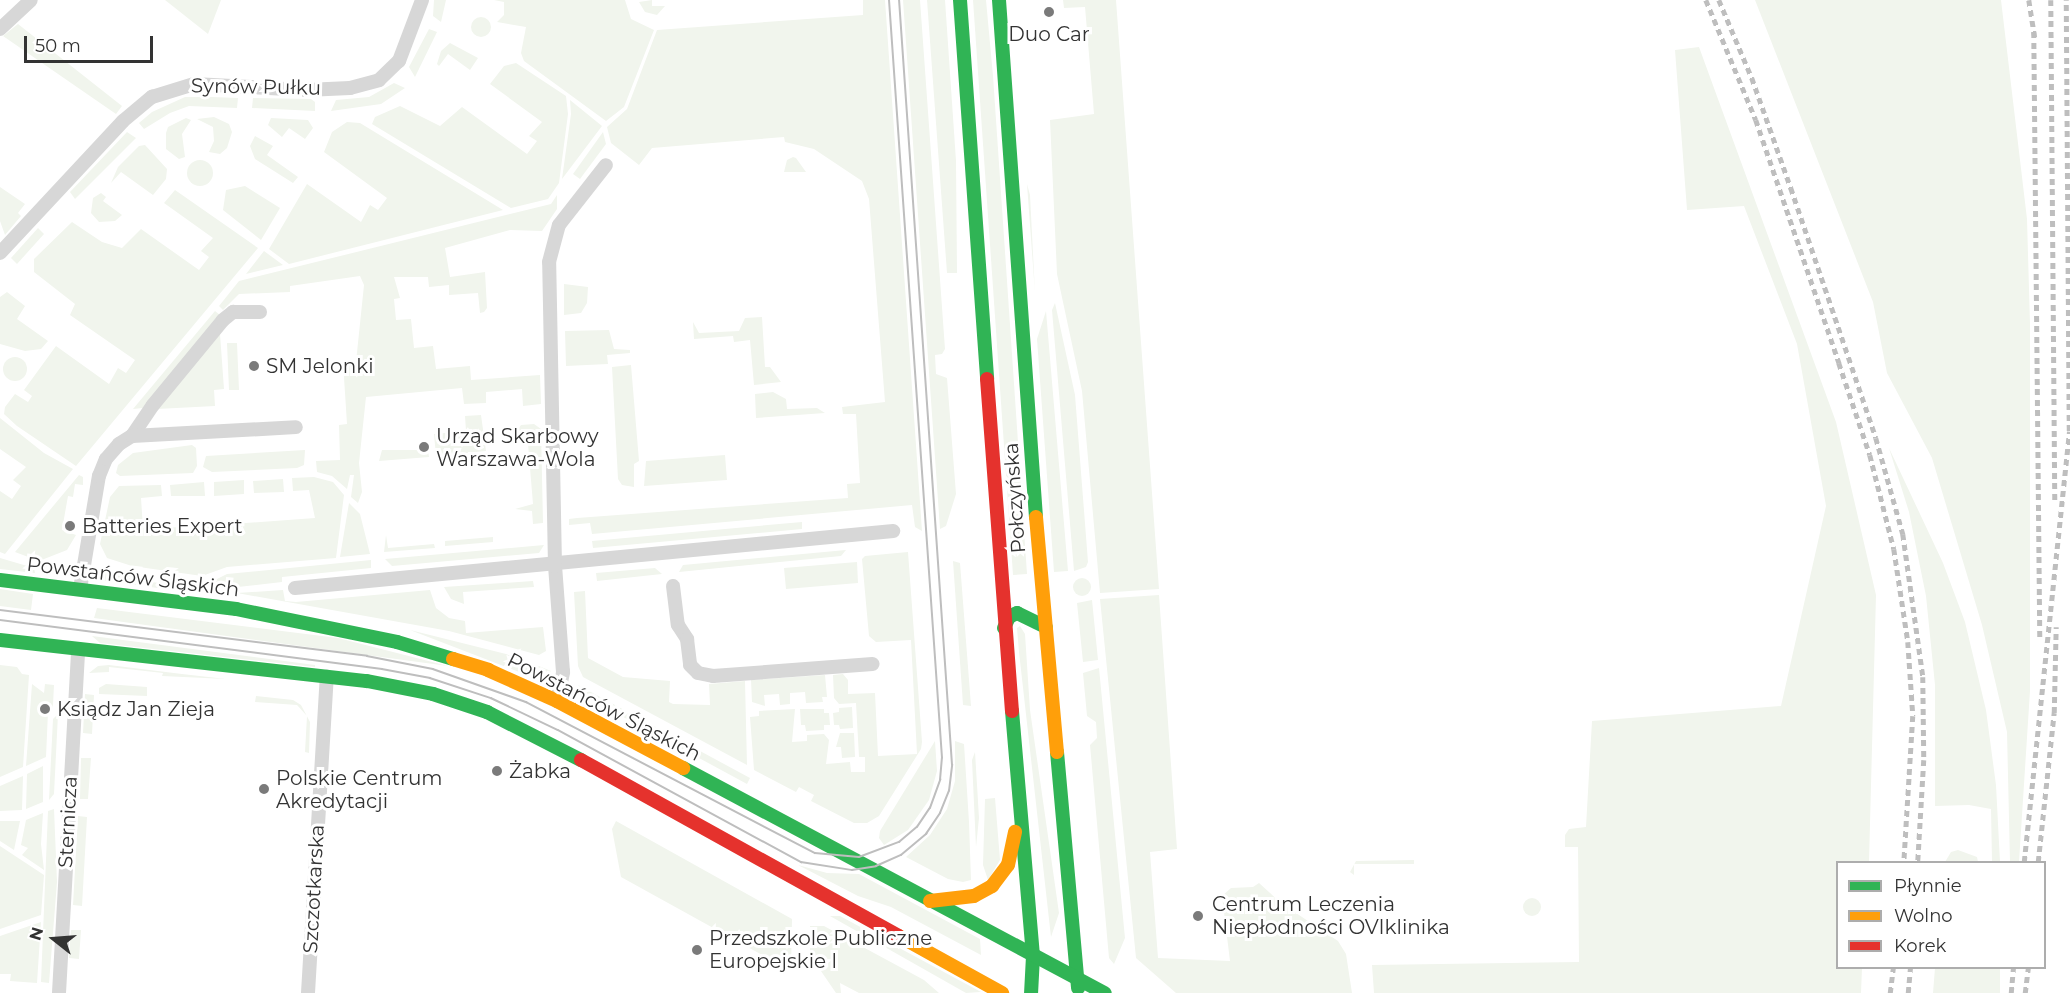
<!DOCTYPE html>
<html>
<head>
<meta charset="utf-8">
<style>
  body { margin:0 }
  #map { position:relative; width:2070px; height:993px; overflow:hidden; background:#fff; font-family:Montserrat,sans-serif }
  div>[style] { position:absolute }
  .green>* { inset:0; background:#f1f5ed }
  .round { border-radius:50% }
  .street>* { height:14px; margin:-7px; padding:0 7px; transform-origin:7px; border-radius:7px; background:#d7d7d7 }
  .fast>* { height:14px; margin:-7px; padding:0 7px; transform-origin:7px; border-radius:7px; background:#30b455 }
  .slow>* { height:14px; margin:-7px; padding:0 7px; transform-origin:7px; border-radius:7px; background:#ff9f0a }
  .jam>* { height:14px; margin:-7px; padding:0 7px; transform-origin:7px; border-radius:7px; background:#e5322d }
  .tram>* { height:1.5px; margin:-0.75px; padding:0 0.75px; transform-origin:0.75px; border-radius:0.75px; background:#bebebe }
  .rail>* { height:4.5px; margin-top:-2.25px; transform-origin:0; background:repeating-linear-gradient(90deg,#bebebe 0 6px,transparent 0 10.5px) }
  .dots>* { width:16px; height:16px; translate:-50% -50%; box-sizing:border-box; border:3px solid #fff; border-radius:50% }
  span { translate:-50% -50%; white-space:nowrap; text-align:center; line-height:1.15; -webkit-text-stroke:6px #fff; paint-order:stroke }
  .poi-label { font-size:20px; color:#333 }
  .left { translate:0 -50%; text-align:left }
  .street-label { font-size:20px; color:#333 }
  .legend { position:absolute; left:1836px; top:861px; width:210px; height:108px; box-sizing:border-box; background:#fff; border:2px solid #adadad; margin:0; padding:8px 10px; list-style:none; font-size:18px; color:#333 }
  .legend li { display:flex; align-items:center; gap:12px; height:30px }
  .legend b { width:30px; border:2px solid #adadad }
  .north { position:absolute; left:24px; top:909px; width:60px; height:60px; -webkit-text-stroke:4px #fff; paint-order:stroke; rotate:287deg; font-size:16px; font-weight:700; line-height:24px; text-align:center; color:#333 }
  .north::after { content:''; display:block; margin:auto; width:21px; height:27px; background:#333; clip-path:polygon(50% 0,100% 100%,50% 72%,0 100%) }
  .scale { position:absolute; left:24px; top:36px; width:129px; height:27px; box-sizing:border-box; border:3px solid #333; border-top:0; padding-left:8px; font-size:18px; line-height:21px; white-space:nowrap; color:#333; -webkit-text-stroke:4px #fff; paint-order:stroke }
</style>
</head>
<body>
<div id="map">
  <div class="green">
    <div style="clip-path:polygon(165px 0,221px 0,208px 34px)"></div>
    <div style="clip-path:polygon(434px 0,446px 0,441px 22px,433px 16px)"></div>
    <div style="clip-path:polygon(494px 0,625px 0,631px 19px,654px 30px,624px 107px,606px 121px,524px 61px,521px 53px,526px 27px,497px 22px,504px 15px,504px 2px)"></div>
    <div style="clip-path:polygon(652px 0,652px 6px,665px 6px,657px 15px,645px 12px,639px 2px)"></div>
    <div style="clip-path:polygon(863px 0,885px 0,922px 531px,915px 527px,912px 505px,592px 534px,590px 523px,569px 525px,569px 519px,577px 518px,848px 498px,847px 484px,860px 483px,856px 414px,843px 414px,842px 407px,885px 402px,869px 199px,862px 181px,814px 149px,785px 142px,784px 137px,652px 148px,639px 165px,611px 143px,607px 127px,627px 109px,657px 30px,863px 15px)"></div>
    <div style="clip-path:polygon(903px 0,920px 0,945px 349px,942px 354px,935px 355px,936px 374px,947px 378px,956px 494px,946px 526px,940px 529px)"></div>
    <div style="clip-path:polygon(927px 0,945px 0,956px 161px,957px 273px,947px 273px)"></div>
    <div style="clip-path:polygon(973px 0,986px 0,993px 76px,1027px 574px,1013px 575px)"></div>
    <div style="clip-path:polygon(1063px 0,1116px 0,1159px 589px,1100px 593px,1082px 391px,1057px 274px,1050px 120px,1094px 114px,1085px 7px,1064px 8px)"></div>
    <div style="clip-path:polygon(1755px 0,2001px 0,2027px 219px,2030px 324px,2030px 691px,2019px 862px,2010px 862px,2007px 732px,1982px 625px,1932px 458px,1887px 373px,1873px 302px)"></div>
    <div class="round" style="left:471px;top:17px;width:20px;height:20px"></div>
    <div style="clip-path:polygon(18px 24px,122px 106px,116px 114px,3px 36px)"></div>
    <div style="clip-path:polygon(429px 29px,437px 32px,415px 77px,409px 67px)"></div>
    <div style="clip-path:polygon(450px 43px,478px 58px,470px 70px,448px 54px,439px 66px,437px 64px,441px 51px)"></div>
    <div style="clip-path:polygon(1699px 47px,1836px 422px,1876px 595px,1869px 862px,1838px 862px,1838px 968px,1862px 968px,1861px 993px,1374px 993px,1372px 965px,1579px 962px,1578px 847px,1565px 847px,1565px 835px,1569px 829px,1586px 827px,1592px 721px,1781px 706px,1826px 506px,1797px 344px,1744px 206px,1687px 210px,1675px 50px)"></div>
    <div style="clip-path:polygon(516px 63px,566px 96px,568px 114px,559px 183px,548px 199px,511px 208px,372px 124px,375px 117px,400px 106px,440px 126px,462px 107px,527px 154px,537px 141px,529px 136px,542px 122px,490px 84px,504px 66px)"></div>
    <div style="clip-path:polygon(394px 83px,405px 88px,381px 104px,331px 111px,336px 100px,369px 97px)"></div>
    <div style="clip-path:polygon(185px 97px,212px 97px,238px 98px,237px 108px,189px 106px,170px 113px,144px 129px,139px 123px,152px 112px)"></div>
    <div style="clip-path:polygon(253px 98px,311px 99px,315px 102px,315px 111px,252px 108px)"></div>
    <div style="clip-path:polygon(570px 100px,602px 126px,562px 179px,571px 114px)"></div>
    <div style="clip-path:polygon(214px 117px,229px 124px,232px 132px,227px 148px,220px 154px,209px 152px,214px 141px,213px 127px,197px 119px)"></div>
    <div style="clip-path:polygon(186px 118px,191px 120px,182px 134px,185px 157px,179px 159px,166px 149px,166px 133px,168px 127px)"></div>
    <div style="clip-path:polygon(271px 118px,308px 120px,313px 128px,305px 139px,289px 128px,282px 137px,268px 125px)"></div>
    <div style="clip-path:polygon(347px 122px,360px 123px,503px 210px,289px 264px,269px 249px,307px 184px,361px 222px,370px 205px,378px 210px,387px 198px,324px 152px,332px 132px)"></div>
    <div style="clip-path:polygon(127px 132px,136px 138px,75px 199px,70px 192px)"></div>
    <div style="clip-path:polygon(603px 132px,606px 144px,580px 179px,573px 174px)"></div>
    <div style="clip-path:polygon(255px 136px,273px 146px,267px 155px,298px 177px,293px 183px,255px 159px,250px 146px)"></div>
    <div style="clip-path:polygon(145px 145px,167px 169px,166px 179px,153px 195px,121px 172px,111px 183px,118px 167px,139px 146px)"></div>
    <div style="clip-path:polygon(793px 157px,796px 158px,806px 172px,784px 172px,787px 160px)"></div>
    <div class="round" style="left:187px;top:160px;width:26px;height:26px"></div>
    <div style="clip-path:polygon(1027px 184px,1030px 195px,1035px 293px)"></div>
    <div style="clip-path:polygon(245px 186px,280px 208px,261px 240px,223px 210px,226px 190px)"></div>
    <div style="clip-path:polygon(0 187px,25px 204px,18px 213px,21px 216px,5px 235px,0 221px)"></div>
    <div style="clip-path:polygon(175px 190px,258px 248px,76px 466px,17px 426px,4px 414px,5px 407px,15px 394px,28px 402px,32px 396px,24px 390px,56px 346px,109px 384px,118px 368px,126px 373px,135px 360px,70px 315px,75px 304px,34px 272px,34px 259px,72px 222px,102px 242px,122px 248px,141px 229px,199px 270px,209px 257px,201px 251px,213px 238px,164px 203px)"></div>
    <div style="clip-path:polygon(101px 193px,106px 197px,103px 201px,122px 215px,115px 221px,99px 222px,91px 213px,93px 198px)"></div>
    <div style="clip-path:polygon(557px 195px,557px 209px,542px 231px,510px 230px,445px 248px,450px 277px,485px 272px,487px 308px,484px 312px,480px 313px,478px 293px,449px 295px,449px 285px,429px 287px,428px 277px,394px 277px,400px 298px,394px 299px,396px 320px,411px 319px,414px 348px,433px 346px,436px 369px,470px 366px,471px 380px,540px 375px,541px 404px,523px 406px,522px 389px,486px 392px,486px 403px,464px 404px,462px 388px,366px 397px,359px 463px,362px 492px,358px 503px,351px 497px,354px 475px,350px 475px,347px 489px,332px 476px,317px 472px,316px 461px,340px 460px,339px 425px,347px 424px,343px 362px,356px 362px,364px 285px,360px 276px,290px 286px,290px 292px,239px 294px,223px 310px,219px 306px,239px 281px,551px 204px)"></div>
    <div style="clip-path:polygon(38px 228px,44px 234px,17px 264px,11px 258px)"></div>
    <div style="clip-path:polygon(264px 251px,283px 265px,246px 274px)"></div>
    <div style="clip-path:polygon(564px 284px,588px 287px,587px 303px,581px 313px,564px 315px)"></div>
    <div style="clip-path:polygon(7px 292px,25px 306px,17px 319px,48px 341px,41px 349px,25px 351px,0 344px,0 297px)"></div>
    <div style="clip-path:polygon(1055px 303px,1075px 395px,1088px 562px,1086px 567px,1074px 571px,1052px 310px)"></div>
    <div style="clip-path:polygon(215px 311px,220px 315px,143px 408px,133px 409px)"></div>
    <div style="clip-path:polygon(1046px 311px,1068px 571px,1054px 572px,1037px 339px)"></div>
    <div style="clip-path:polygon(762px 317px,765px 367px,770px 367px,781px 382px,754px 385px,750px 340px,734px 342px,733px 336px,694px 339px,693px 322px,699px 333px,739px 331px,745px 318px)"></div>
    <div style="clip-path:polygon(609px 330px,614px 349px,630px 350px,630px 353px,607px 355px,608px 364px,566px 366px,565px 331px)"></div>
    <div style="clip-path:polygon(220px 334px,224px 389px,214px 390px,215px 406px,157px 409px)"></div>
    <div style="clip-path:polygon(227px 343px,237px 343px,239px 390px,229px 390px)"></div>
    <div class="round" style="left:3px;top:357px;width:24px;height:24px"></div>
    <div style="clip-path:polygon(631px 365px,639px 461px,634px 464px,634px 487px,622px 485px,618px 479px,612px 367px)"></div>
    <div style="clip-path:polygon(773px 392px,786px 399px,787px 409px,817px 408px,825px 413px,756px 418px,755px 394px)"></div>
    <div style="clip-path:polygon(481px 415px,486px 451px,436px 456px,434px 434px,466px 431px,465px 416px)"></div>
    <div style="clip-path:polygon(0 418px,44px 453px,73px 469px,5px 554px,0 552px,0 491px,12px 499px,21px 486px,13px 480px,26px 467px,0 449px)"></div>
    <div style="clip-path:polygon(521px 425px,534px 424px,541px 429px,543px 523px,533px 524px,532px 511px,515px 509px,533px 504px,527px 432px,516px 432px)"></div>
    <div style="clip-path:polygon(192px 445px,196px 448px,197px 466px,193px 473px,120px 476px,116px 473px,118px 465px,133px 453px)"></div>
    <div style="clip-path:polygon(1889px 448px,1943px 563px,1965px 622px,1986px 710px,1996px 785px,2000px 862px,1992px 862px,1991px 809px,1969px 805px,1935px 806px,1935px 685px,1926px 596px,1909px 512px)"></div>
    <div style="clip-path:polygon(305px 450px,304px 465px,297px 468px,212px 472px,203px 467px,206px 456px)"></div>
    <div style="clip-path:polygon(382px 450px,428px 450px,429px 457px,379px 461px)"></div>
    <div style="clip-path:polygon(725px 455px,727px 480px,644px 486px,646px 461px)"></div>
    <div style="clip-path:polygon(79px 475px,83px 477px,83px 485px,75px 484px,73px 497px,68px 496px,62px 530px,76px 535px,67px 550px,39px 561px,15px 552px)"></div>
    <div style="clip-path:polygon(314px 477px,333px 482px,344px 495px,336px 558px,227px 567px,202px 576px,132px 566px,107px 558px,100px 544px,110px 497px,119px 486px,161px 485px,162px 496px,141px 498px,143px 528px,193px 527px,315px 518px,309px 490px,293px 491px,292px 478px)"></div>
    <div style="clip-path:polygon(283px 479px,284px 492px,254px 493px,253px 481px)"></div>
    <div style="clip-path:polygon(244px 480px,244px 494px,214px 496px,214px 482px)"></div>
    <div style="clip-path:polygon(204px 482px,205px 496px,171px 496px,170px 485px)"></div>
    <div style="clip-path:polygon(349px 503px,360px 514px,370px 554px,340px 557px)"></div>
    <div style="clip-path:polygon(802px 522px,802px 529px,593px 548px,592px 541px)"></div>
    <div style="clip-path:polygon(386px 535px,388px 548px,434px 544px,435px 548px,384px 552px)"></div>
    <div style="clip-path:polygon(493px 537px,493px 542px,445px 546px,445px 541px)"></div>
    <div style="clip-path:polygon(544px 545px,539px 553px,392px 566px,385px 559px)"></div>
    <div style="clip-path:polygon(846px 550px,841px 556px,679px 572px,683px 565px)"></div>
    <div style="clip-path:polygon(908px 552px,922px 742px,921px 749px,879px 816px,867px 823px,854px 823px,811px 801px,814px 795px,799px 787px,796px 792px,754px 770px,750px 717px,759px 716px,759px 711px,795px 709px,792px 742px,807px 741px,807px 735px,824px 734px,829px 740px,826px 764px,850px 762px,851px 772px,865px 772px,865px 757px,859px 757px,856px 703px,839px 704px,834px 698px,833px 675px,843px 674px,848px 680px,848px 694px,875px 693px,878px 756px,917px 754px,911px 640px,876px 642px,869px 636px,862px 559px,865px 556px)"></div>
    <div style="clip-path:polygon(0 558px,34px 568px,35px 573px,0 569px)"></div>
    <div style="clip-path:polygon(371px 560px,371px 568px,282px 577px,282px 582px,238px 587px,209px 583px,227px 574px)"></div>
    <div style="clip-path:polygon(953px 561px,960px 563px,971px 706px,963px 705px)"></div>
    <div style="clip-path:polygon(857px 562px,858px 583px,786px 589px,784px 568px)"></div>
    <div style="clip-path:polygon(93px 568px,131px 579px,201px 589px,203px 594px,105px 581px)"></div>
    <div style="clip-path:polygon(655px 568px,662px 574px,597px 581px,596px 573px)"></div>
    <div class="round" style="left:1073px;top:578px;width:18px;height:18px"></div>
    <div style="clip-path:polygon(533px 581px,534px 587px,463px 592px,464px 604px,451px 599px,444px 587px)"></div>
    <div style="clip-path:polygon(0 589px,33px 594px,31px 610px,0 606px)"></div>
    <div style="clip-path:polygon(283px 590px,285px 601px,296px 602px,430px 590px,436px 608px,449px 618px,465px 621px,466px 633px,543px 627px,546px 651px,539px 655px,449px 631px,237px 593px)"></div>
    <div style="clip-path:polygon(585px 591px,588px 658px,623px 677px,670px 681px,669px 702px,673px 704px,710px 705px,709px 684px,745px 681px,747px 765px,583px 677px,578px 666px,574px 592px)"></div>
    <div style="clip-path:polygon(1159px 595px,1177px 849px,1150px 852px,1158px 958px,1230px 961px,1222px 896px,1231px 888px,1253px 887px,1259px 883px,1281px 903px,1338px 941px,1346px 954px,1352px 993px,1176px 993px,1136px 958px,1100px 599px)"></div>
    <div style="clip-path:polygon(1092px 600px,1098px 660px,1083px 662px,1077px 603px)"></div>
    <div style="clip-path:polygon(97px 608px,338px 638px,448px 666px,94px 618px)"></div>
    <div style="clip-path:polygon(1020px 626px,1025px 634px,1030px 710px,1059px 913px,1051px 937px,1019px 652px,1017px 628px)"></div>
    <div style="clip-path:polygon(410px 630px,514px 656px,551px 671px,544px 677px,535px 678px)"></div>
    <div style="clip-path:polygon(92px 636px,315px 665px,315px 667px,100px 643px)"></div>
    <div style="clip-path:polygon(0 665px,17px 667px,22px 674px,29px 675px,23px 767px,0 777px)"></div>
    <div style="clip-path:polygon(109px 665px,182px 674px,226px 679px,162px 676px,163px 673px,109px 667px,109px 672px,89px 673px,98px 666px)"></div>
    <div style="clip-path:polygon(1099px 668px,1125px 938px,1114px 964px,1109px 958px,1090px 745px,1097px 738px,1096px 722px,1087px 716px,1083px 673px)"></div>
    <div style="clip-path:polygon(825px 675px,827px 697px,822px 697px,823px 702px,806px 703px,805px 692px,790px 693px,790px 704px,780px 705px,779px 694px,764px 695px,765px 706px,752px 702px,751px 680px)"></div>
    <div style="clip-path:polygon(32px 684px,44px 693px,45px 684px,54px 685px,53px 705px,52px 711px,48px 712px,46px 757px,26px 766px)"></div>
    <div style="clip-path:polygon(106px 684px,147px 687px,147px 696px,99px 694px,99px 688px)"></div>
    <div style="clip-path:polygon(578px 685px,750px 778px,747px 784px,590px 699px)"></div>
    <div style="clip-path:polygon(85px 694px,94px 695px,92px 734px,83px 733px)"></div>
    <div style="clip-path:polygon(256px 696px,293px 700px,301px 705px,310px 722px,309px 753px,305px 752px,307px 716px,297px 705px,255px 702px)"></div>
    <div style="clip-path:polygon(852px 707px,853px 728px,840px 729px,839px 725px,834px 725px,833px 713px,839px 712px,839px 708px)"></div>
    <div style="clip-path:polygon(800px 709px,824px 709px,824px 713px,829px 713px,830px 725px,824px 725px,824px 730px,806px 731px,805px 725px,801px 725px)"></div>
    <div style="clip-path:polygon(58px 714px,54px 794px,49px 800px,53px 719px)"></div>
    <div style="clip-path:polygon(840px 733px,854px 733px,855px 757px,842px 758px,841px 747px,836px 747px)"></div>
    <div style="clip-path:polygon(935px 741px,937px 771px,929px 800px,908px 830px,884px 845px,879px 838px,880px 831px)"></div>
    <div style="clip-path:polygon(955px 741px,964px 744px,969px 822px,971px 880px,963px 882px,948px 879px,906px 857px,930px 835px,947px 809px,955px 781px)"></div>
    <div style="clip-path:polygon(975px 752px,979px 818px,976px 847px,972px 760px)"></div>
    <div style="clip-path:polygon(81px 758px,91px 758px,88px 799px,80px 799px)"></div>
    <div style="clip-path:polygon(43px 766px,43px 802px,26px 809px,27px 774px)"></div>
    <div style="clip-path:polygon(23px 776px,22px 810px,0 811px,0 786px)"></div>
    <div style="clip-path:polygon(995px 798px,1000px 860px,988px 880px,983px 865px,985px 799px)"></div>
    <div style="clip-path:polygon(54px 809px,57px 882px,49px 983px,41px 982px,48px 811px)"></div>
    <div style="clip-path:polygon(43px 813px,41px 844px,44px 870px,22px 855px,28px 848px,21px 845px,26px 820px)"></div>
    <div style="clip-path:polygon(78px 816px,87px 817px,82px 906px,73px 905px)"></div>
    <div style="clip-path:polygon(0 821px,20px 821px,14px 850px,0 841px)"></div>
    <div style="clip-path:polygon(616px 821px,792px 919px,791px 971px,621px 877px,612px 829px)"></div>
    <div style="clip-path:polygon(0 846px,44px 875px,41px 915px,0 929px)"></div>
    <div style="clip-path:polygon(1958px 850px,1977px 857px,1978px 862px,1945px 862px,1951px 852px)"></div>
    <div style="clip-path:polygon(1414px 860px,1414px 864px,1354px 864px,1354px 875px,1350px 872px,1356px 861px)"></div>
    <div style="clip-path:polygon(798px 865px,827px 873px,859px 874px,980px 939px,981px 955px,891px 907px,858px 896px)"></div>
    <div class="round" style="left:1523px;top:898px;width:18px;height:18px"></div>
    <div style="clip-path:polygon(830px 916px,840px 916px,981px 992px,966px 993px)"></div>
    <div style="clip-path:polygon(41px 922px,37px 983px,10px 981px,11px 974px,0 974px,0 936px)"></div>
    <div style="clip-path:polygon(810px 926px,824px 926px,924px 980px,939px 993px,859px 993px,840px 983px,841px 993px,836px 993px,810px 955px)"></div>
    <div style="clip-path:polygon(71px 930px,81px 930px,79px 959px,69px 958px)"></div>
    <div style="clip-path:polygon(1935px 968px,2000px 968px,2000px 993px,1933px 993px)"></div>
  </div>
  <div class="street">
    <div style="left:0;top:29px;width:42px;rotate:-43.1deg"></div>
    <div style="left:0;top:253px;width:180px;rotate:-47deg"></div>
    <div style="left:123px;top:121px;width:38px;rotate:-40deg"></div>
    <div style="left:152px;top:97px;width:44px;rotate:-17.2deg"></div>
    <div style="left:194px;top:84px;width:112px;rotate:3.1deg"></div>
    <div style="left:306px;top:90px;width:44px;rotate:-2.6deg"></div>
    <div style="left:350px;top:88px;width:30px;rotate:-15deg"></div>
    <div style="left:379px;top:80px;width:28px;rotate:-44deg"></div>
    <div style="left:399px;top:61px;width:65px;rotate:-69.3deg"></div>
    <div style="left:132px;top:436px;width:37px;rotate:-56deg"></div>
    <div style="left:153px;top:405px;width:110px;rotate:-50.5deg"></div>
    <div style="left:223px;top:320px;width:13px;rotate:-39deg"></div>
    <div style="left:233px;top:312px;width:27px"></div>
    <div style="left:673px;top:586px;width:39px;rotate:83deg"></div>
    <div style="left:678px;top:625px;width:17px;rotate:57deg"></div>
    <div style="left:687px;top:639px;width:26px;rotate:83deg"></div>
    <div style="left:690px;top:665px;width:11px;rotate:45deg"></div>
    <div style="left:698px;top:673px;width:15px;rotate:11deg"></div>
    <div style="left:713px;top:676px;width:160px;rotate:-4.3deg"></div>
    <div style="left:295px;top:588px;width:601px;rotate:-5.44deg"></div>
    <div style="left:80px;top:589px;width:115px;rotate:-80.5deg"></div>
    <div style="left:99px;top:476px;width:18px;rotate:-68deg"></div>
    <div style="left:106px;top:459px;width:20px;rotate:-49deg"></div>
    <div style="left:119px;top:444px;width:15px;rotate:-32deg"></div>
    <div style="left:132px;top:436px;width:164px;rotate:-3.1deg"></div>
    <div style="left:557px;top:701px;width:30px;rotate:-78deg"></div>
    <div style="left:563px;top:672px;width:106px;rotate:-94.3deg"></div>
    <div style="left:555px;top:566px;width:304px;rotate:-91.1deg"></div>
    <div style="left:549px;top:262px;width:38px;rotate:-75deg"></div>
    <div style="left:559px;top:225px;width:76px;rotate:-51.9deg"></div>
    <div style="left:59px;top:993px;width:344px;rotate:-86.8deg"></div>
    <div style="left:308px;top:993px;width:317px;rotate:-86.6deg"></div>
  </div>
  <div class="fast">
    <div style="left:960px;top:0;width:380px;rotate:85.9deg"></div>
    <div style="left:999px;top:0;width:518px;rotate:85.91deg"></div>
    <div style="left:0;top:580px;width:238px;rotate:7deg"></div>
    <div style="left:236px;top:609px;width:164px;rotate:11.6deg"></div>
    <div style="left:397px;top:642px;width:59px;rotate:16.9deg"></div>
    <div style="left:1004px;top:628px;width:12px;rotate:-66deg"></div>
    <div style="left:1009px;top:617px;width:9px;rotate:-27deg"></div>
    <div style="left:1017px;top:613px;width:32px;rotate:26deg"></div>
    <div style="left:0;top:640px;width:369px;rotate:6.4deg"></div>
    <div style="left:367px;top:681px;width:67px;rotate:11.1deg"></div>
    <div style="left:433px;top:694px;width:57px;rotate:18.4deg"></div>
    <div style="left:487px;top:712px;width:106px;rotate:27.1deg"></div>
    <div style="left:1012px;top:711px;width:246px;rotate:85.1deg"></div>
    <div style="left:1033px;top:956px;width:37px;rotate:93deg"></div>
    <div style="left:1057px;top:752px;width:237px;rotate:84.9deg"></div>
    <div style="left:683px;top:768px;width:478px;rotate:28.1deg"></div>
  </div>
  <div class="slow">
    <div style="left:1036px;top:517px;width:236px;rotate:84.9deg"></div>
    <div style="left:453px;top:659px;width:37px;rotate:17deg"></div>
    <div style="left:488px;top:670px;width:76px;rotate:24.2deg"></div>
    <div style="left:557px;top:701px;width:143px;rotate:28deg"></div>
    <div style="left:930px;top:901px;width:44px;rotate:-6.5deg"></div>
    <div style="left:974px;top:896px;width:21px;rotate:-29deg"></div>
    <div style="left:992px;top:886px;width:26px;rotate:-53deg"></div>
    <div style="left:1008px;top:865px;width:34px;rotate:-78deg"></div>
    <div style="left:899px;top:936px;width:118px;rotate:29deg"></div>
  </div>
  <div class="jam">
    <div style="left:987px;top:379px;width:333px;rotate:85.7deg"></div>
    <div style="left:581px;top:760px;width:363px;rotate:29deg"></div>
  </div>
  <div class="tram">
    <div style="left:0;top:610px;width:370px;rotate:7.1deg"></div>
    <div style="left:367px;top:656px;width:67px;rotate:11.1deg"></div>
    <div style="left:433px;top:669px;width:99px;rotate:19.5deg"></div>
    <div style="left:526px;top:702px;width:326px;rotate:27.6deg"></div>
    <div style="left:815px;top:853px;width:44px;rotate:5.2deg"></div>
    <div style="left:859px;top:857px;width:43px;rotate:-20.6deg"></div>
    <div style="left:899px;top:842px;width:23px;rotate:-40deg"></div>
    <div style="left:917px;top:827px;width:23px;rotate:-56deg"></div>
    <div style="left:930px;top:808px;width:30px;rotate:-70deg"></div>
    <div style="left:940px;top:780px;width:22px;rotate:-85deg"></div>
    <div style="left:942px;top:758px;width:760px;rotate:-94deg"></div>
    <div style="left:0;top:620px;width:385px;rotate:7.3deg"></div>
    <div style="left:382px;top:669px;width:49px;rotate:10.6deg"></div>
    <div style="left:430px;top:678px;width:64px;rotate:18.2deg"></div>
    <div style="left:491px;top:698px;width:74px;rotate:25.5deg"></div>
    <div style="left:558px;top:730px;width:277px;rotate:28.5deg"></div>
    <div style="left:801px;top:862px;width:52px;rotate:8.9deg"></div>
    <div style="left:852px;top:870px;width:24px;rotate:-9deg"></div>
    <div style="left:876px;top:866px;width:27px;rotate:-24deg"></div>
    <div style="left:901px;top:855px;width:33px;rotate:-40deg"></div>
    <div style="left:926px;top:834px;width:25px;rotate:-56deg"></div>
    <div style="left:940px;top:813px;width:24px;rotate:-68deg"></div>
    <div style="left:949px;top:791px;width:26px;rotate:-83deg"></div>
    <div style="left:952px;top:765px;width:767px;rotate:-93.96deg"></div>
  </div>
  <div class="rail">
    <div style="left:1706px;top:0;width:130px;rotate:67.4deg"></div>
    <div style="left:1756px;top:120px;width:257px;rotate:71.1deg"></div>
    <div style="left:1839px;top:363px;width:97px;rotate:71.4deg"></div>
    <div style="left:1870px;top:455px;width:97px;rotate:75.7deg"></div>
    <div style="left:1894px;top:549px;width:94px;rotate:81.4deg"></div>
    <div style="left:1908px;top:642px;width:74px;rotate:86.1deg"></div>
    <div style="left:1913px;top:716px;width:146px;rotate:93.5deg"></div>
    <div style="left:1719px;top:0;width:85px;rotate:67.1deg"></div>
    <div style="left:1752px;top:78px;width:117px;rotate:70.5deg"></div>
    <div style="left:1791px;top:188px;width:264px;rotate:71.2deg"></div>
    <div style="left:1876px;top:438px;width:100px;rotate:74.3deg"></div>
    <div style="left:1903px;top:534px;width:144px;rotate:82deg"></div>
    <div style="left:1923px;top:677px;width:83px;rotate:89.3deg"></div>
    <div style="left:1924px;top:760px;width:102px;rotate:93.4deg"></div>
    <div style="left:2029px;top:0;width:39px;rotate:81deg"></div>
    <div style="left:2051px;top:0;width:501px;rotate:89.54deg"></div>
    <div style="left:2034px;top:32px;width:607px;rotate:89.43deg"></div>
    <div style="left:2024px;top:862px;width:433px;rotate:-84deg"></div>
    <div style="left:2069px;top:431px;width:431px;rotate:-90.4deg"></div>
    <div style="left:2038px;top:862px;width:150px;rotate:-83.9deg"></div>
    <div style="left:2054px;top:713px;width:86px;rotate:-88.7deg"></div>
    <div style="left:1890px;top:993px;width:25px;rotate:-83deg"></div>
    <div style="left:1908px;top:993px;width:25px;rotate:-85deg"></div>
    <div style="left:2011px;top:993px;width:25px;rotate:-85deg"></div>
    <div style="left:2025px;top:993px;width:25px;rotate:-83deg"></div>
  </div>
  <div class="dots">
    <div style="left:1049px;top:12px;background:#7a7a7a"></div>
    <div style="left:254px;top:366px;background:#7a7a7a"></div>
    <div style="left:424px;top:447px;background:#7a7a7a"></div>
    <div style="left:70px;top:526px;background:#7a7a7a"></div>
    <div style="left:45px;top:709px;background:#7a7a7a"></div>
    <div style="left:497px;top:771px;background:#7a7a7a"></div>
    <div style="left:264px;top:789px;background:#7a7a7a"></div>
    <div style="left:1198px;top:916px;background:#7a7a7a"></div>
    <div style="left:697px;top:950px;background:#7a7a7a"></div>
  </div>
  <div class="poi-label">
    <span style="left:1049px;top:34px">Duo Car</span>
    <span class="left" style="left:266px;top:366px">SM Jelonki</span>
    <span class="left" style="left:436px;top:448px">Urząd Skarbowy<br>Warszawa-Wola</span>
    <span class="left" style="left:82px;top:526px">Batteries Expert</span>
    <span class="left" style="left:57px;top:709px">Ksiądz Jan Zieja</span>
    <span class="left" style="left:509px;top:771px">Żabka</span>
    <span class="left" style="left:276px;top:790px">Polskie Centrum<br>Akredytacji</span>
    <span class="left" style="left:1212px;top:916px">Centrum Leczenia<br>Niepłodności OVIklinika</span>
    <span class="left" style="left:709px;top:950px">Przedszkole Publiczne<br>Europejskie I</span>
  </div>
  <div class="street-label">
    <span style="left:256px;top:87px;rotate:1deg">Synów Pułku</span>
    <span style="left:1015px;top:498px;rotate:-94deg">Połczyńska</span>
    <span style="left:133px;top:577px;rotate:7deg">Powstańców Śląskich</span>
    <span style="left:604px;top:707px;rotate:27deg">Powstańców Śląskich</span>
    <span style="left:68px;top:822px;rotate:-87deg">Sternicza</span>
    <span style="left:314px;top:889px;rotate:-87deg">Szczotkarska</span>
  </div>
  <ul class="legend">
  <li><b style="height:8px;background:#30b455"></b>Płynnie</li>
  <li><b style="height:8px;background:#ff9f0a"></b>Wolno</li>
  <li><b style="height:8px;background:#e5322d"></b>Korek</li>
  </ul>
  <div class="north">N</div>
  <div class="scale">50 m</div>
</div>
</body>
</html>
